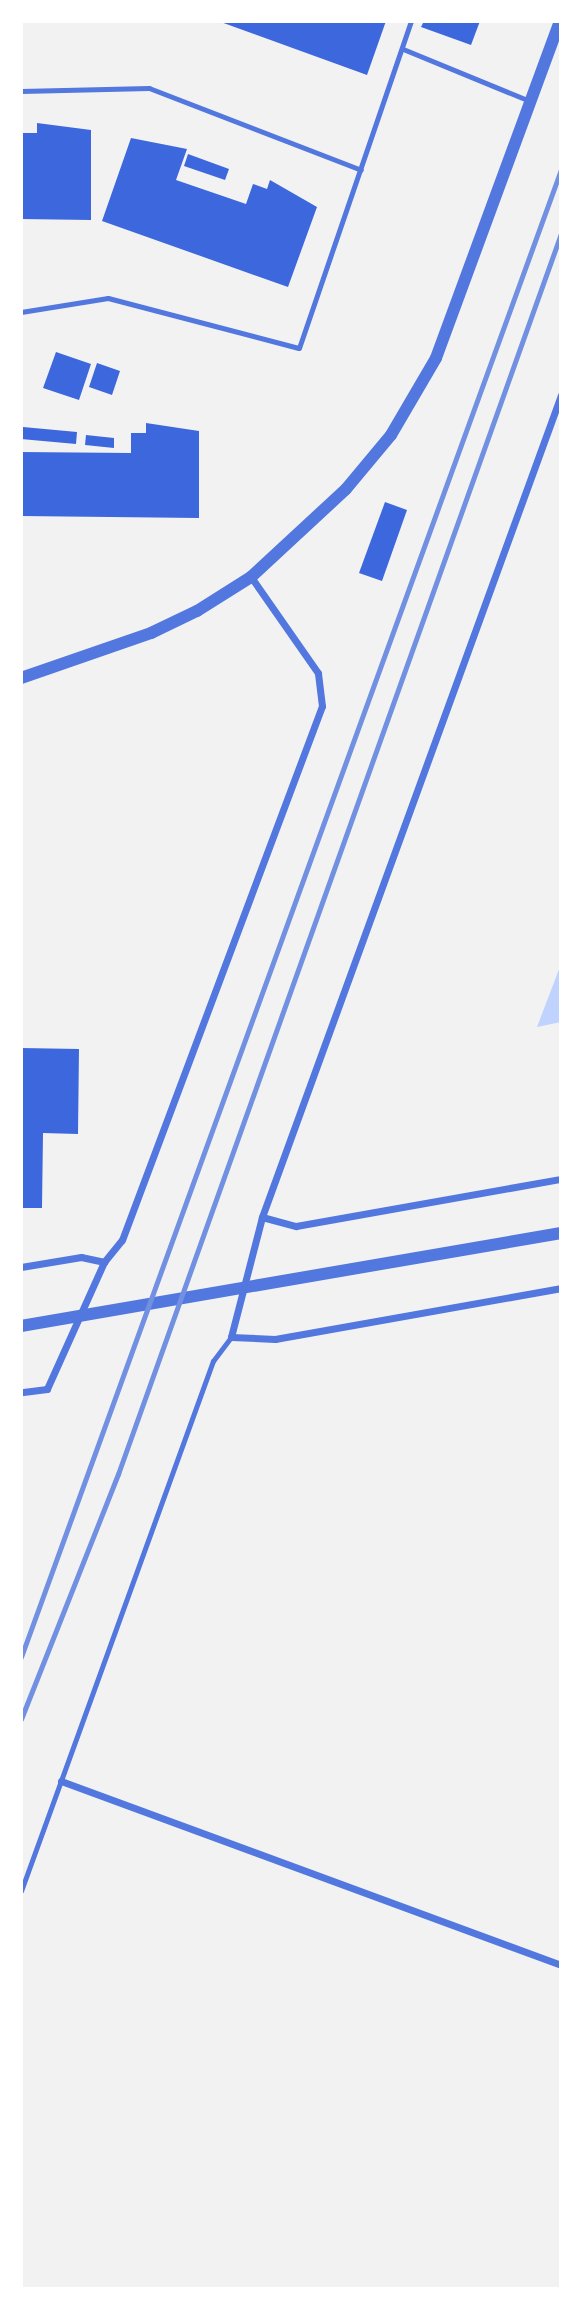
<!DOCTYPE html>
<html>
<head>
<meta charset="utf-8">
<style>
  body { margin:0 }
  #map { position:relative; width:582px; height:2310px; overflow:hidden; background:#f2f2f2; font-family:"Work Sans",sans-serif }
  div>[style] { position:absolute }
  .water>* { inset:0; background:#bfd3fe }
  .building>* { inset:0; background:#3d67dc }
  .service>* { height:5px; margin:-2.5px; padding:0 2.5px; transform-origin:2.5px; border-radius:2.5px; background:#5277de }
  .minor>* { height:7px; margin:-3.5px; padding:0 3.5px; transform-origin:3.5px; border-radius:3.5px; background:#5277de }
  .tertiary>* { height:12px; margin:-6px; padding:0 6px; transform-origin:6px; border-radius:6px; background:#5277de }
  .rail>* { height:5px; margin:-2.5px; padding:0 2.5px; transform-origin:2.5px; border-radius:2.5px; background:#7290e2 }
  span { translate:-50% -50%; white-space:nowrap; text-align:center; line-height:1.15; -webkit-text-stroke:5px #fff; paint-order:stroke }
  .frame { position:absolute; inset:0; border:23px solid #fff; pointer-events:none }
</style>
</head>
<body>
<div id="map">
  <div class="water">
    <div style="clip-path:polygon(561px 964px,561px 1022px,537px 1027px)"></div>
  </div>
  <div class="building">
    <div style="clip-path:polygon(218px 21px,386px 21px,367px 75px)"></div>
    <div style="clip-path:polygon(424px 21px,480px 21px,471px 45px,421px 27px)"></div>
    <div style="clip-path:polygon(37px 123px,91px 130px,91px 220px,21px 219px,23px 133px,37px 133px)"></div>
    <div style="clip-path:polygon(131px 138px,187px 149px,176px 180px,246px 204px,253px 184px,267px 189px,270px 180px,317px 207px,288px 287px,102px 221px)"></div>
    <div style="clip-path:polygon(188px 154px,229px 169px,225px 180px,184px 166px)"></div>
    <div style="clip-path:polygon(56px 352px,91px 364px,79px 400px,43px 388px)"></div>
    <div style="clip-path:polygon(97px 363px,120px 371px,112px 395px,89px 387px)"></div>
    <div style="clip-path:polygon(146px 423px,199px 431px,199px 518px,21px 516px,21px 452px,131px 453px,131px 433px,146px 433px)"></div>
    <div style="clip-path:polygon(23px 427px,77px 432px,76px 444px,21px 439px)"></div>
    <div style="clip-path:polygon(86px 435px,114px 438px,114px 448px,85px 445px)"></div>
    <div style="clip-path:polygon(385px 502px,407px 510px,382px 581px,359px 573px)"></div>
    <div style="clip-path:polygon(21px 1048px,79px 1049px,78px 1134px,43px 1133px,42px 1208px,21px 1208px)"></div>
  </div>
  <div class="service">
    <div style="left:403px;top:49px;width:137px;rotate:22.3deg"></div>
    <div style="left:21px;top:91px;width:128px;rotate:-1.3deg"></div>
    <div style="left:149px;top:88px;width:227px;rotate:21.1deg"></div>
    <div style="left:21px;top:312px;width:88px;rotate:-9.1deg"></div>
    <div style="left:108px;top:298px;width:197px;rotate:14.7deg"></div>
    <div style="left:299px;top:348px;width:346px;rotate:-71.1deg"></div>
    <div style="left:21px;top:1891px;width:564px;rotate:-70.09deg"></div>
    <div style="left:213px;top:1361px;width:30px;rotate:-53deg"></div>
  </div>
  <div class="minor">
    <div style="left:561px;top:395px;width:875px;rotate:109.99deg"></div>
    <div style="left:262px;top:1217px;width:124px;rotate:104.5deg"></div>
    <div style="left:231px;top:1337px;width:44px;rotate:2.6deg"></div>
    <div style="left:275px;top:1339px;width:291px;rotate:-10.1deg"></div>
    <div style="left:262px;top:1217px;width:35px;rotate:15deg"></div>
    <div style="left:296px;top:1226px;width:269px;rotate:-10.1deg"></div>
    <div style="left:104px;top:1262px;width:28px;rotate:-51deg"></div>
    <div style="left:122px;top:1240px;width:570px;rotate:-69.47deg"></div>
    <div style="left:322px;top:706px;width:33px;rotate:-97deg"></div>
    <div style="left:318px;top:673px;width:117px;rotate:-124.9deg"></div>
    <div style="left:21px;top:1267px;width:61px;rotate:-9.5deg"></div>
    <div style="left:81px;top:1257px;width:24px;rotate:12deg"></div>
    <div style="left:104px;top:1262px;width:139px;rotate:114.2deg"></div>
    <div style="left:47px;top:1389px;width:26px;rotate:173deg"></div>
    <div style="left:61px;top:1781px;width:533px;rotate:20.2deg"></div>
  </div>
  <div class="tertiary">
    <div style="left:21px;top:678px;width:138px;rotate:-19.1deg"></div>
    <div style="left:151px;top:633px;width:51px;rotate:-25.6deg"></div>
    <div style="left:197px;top:611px;width:64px;rotate:-32.2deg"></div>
    <div style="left:251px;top:577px;width:129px;rotate:-42.8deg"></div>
    <div style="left:346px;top:489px;width:70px;rotate:-50.2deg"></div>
    <div style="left:391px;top:435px;width:89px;rotate:-59.7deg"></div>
    <div style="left:436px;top:358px;width:359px;rotate:-69.8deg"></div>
    <div style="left:21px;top:1326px;width:548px;rotate:-9.77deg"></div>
  </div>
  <div class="rail">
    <div style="left:21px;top:1657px;width:1583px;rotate:-70.05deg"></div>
    <div style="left:21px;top:1719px;width:264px;rotate:-68.4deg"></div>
    <div style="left:118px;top:1474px;width:1318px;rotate:-70.35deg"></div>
  </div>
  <div class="frame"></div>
</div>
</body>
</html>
